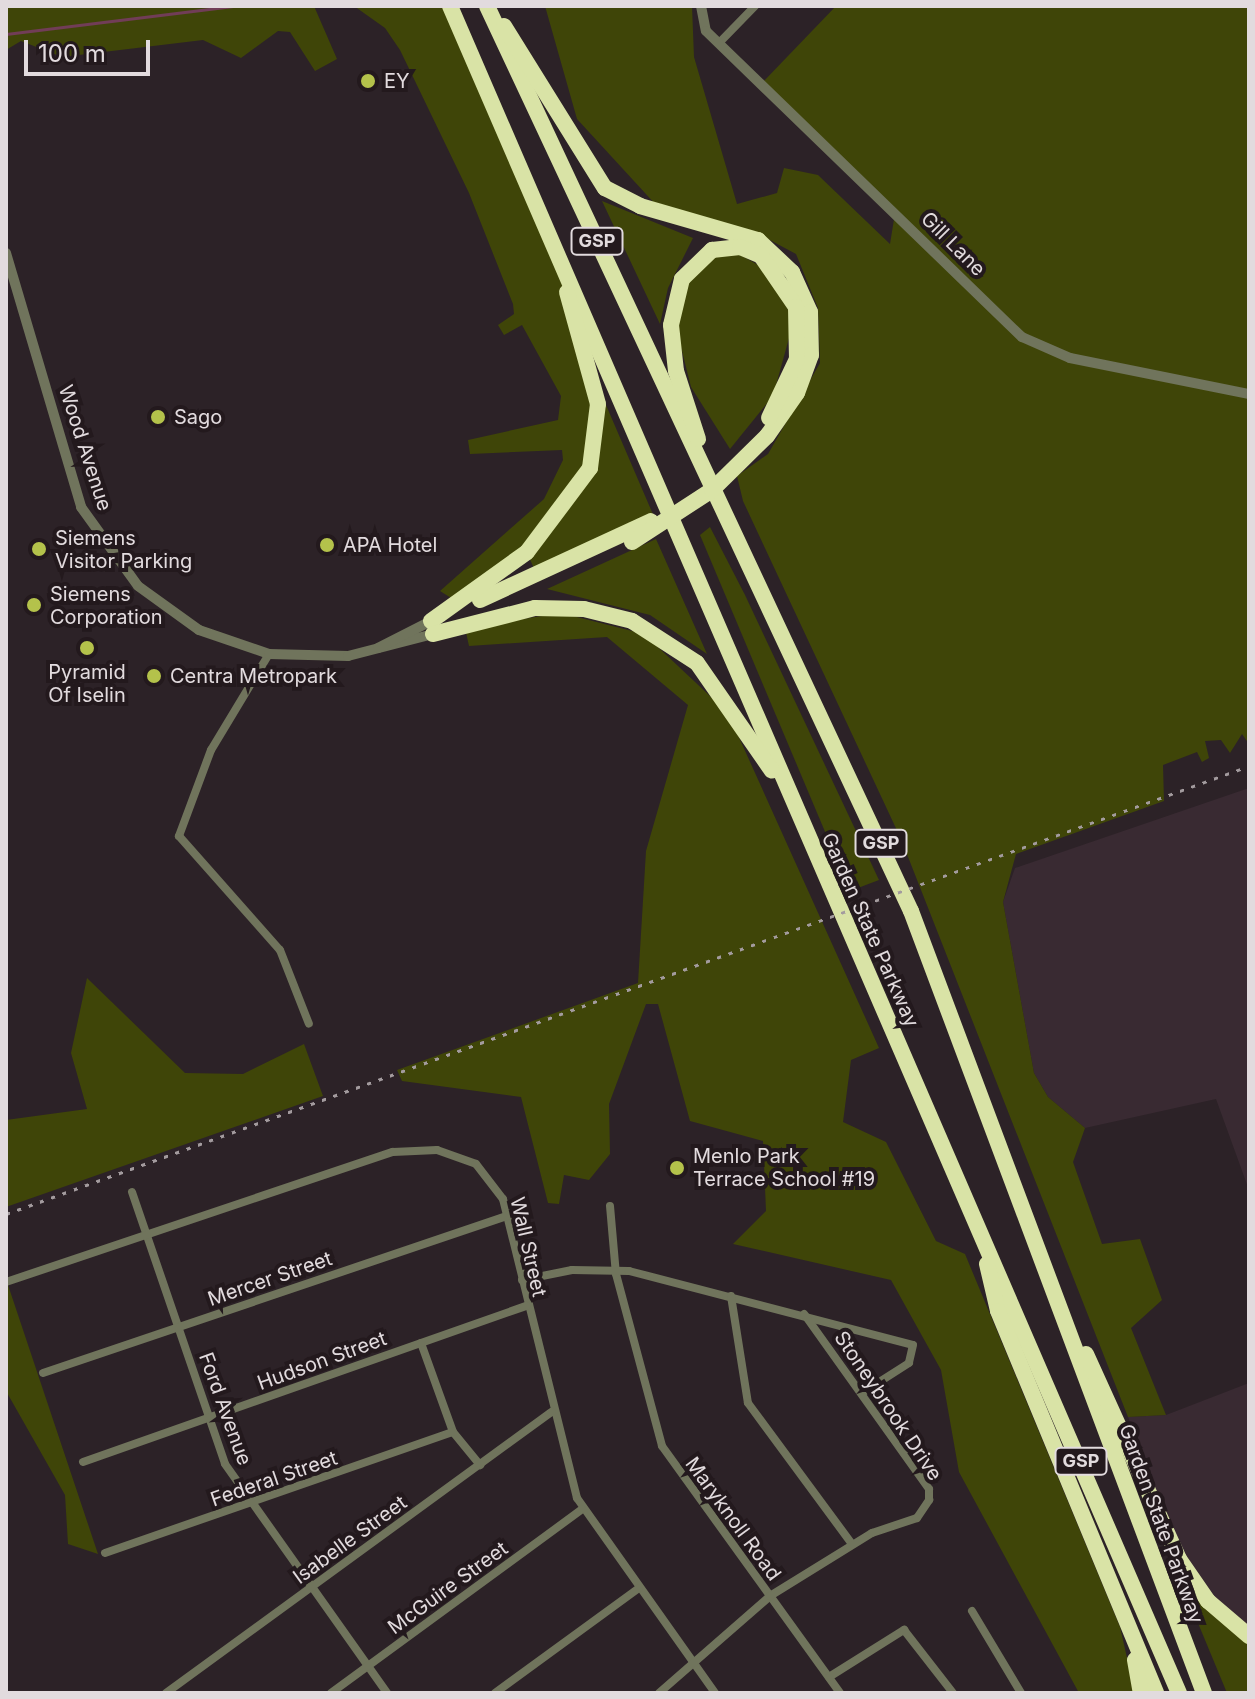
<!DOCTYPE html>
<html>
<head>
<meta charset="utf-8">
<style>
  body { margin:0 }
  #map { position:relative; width:1255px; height:1699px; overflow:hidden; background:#2c2227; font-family:Inter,sans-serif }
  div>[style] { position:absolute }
  .built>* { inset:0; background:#392a32 }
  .green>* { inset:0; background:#3f4508 }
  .stream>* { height:3px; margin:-1.5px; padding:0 1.5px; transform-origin:1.5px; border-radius:1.5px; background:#713d57 }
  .minor>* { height:8px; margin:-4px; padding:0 4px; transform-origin:4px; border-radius:4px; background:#70745c }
  .tertiary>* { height:10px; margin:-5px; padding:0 5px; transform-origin:5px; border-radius:5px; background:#70745c }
  .motorway>* { height:16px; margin:-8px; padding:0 8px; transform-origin:8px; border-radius:8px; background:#d9e3a6 }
  .rail>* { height:3px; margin-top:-1.5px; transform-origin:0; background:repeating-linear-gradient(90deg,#a39b9e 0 4px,transparent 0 12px) }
  .motorway-bridge>* { height:16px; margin:-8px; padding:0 8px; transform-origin:8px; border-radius:8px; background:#d9e3a6 }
  .dots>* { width:22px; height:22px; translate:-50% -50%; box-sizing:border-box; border:4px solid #23191d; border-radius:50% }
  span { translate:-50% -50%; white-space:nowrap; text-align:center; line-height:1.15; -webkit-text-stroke:8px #23191d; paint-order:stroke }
  .shield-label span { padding:2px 6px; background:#23191d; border:2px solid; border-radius:6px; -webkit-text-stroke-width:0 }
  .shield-label { font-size:18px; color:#e2dbde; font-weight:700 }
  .poi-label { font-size:20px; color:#e2dbde }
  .left { translate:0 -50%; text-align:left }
  .street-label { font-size:20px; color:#e2dbde }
  .frame { position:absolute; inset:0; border:8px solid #e2dbde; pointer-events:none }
  .scale { position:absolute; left:24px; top:40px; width:126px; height:36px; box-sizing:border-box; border:4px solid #e2dbde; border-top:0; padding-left:10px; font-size:24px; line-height:28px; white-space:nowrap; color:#e2dbde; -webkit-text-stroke:6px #23191d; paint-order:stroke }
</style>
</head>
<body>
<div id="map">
  <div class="built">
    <div style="clip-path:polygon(1249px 788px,1249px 1190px,1216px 1099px,1085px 1128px,1048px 1097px,1034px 1073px,1003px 902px,1015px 868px)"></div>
    <div style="clip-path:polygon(1249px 1383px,1249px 1630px,1210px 1596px,1179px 1549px,1128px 1417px,1166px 1415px)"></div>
  </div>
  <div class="green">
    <div style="clip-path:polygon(314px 6px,337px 59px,315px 71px,290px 32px,278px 31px,241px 58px,203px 40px,62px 57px,21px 41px,6px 50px,6px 8px)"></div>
    <div style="clip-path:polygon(354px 6px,450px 6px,560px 256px,598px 403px,606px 405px,655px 519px,537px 575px,527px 553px,459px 603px,440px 591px,544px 499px,563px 460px,562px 450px,470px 454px,468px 440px,558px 420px,561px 396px,522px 325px,504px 335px,498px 325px,514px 314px,513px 304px,469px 193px,400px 50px,385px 28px)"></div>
    <div style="clip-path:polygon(545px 6px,692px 6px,694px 57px,737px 204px,777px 193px,784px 168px,818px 175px,890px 244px,895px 213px,761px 84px,836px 6px,1249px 6px,1249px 744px,1242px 734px,1230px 753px,1221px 740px,1205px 741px,1209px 758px,1202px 762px,1197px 752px,1163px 765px,1164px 801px,1016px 854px,1003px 902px,1034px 1073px,1048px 1097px,1085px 1128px,1073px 1162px,1102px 1244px,1140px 1239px,1162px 1300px,1131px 1328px,1166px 1415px,1128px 1417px,901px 839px,743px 501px,737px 476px,768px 454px,820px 363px,818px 308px,796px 254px,753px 231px,656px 205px,577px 119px)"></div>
    <div style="clip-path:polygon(602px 201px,693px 238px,668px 288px,660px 324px)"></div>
    <div style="clip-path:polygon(735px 252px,767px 270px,794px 320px,773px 396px,730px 449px,691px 387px,677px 331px,681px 293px,708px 257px)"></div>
    <div style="clip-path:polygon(710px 527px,745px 595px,879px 880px,850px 891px,700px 535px)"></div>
    <div style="clip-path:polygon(656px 539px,707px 654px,650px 615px,547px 589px)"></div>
    <div style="clip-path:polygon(561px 613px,644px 634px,728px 713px,879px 1048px,851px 1060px,843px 1122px,886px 1142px,936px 1241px,965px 1254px,1120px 1627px,1135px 1693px,1079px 1693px,959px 1472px,941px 1370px,891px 1280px,733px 1244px,766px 1211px,763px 1141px,690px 1121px,658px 1004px,646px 1004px,609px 1104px,610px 1154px,589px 1180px,564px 1175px,559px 1204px,548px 1203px,521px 1097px,402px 1081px,397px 1070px,638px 983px,646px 851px,688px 705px,607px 637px,469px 646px,465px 628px)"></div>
    <div style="clip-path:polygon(87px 978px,185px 1073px,243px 1074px,304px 1044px,323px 1096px,6px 1207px,6px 1120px,87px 1109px,71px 1053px)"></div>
    <div style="clip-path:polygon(6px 1279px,98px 1554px,68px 1544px,65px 1495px,6px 1391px)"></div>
    <div style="clip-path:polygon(1176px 1570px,1249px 1643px,1249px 1693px,1227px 1693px)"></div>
  </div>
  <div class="stream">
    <div style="left:6px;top:34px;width:231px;rotate:-7deg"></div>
  </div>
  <div class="minor">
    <div style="left:719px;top:43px;width:52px;rotate:-45.8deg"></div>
    <div style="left:269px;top:654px;width:112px;rotate:121.1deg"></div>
    <div style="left:211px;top:750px;width:92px;rotate:110.4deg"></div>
    <div style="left:179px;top:836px;width:152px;rotate:48.5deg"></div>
    <div style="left:280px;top:950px;width:79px;rotate:68.6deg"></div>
    <div style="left:132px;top:1192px;width:287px;rotate:71.1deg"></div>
    <div style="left:225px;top:1464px;width:281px;rotate:54.7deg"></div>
    <div style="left:610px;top:1206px;width:68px;rotate:85deg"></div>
    <div style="left:616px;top:1274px;width:178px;rotate:75deg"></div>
    <div style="left:662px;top:1446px;width:304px;rotate:54.2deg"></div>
    <div style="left:522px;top:1280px;width:51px;rotate:-11.3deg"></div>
    <div style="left:572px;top:1270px;width:57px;rotate:1deg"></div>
    <div style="left:629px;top:1271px;width:293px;rotate:14.6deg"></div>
    <div style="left:913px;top:1345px;width:18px;rotate:103deg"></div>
    <div style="left:909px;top:1363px;width:56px;rotate:147.4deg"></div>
    <div style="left:6px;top:1282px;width:408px;rotate:-18.6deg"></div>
    <div style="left:393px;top:1152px;width:44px;rotate:-2.6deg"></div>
    <div style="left:437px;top:1150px;width:41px;rotate:19.7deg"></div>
    <div style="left:476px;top:1164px;width:44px;rotate:52.4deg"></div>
    <div style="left:503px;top:1199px;width:308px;rotate:76.1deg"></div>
    <div style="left:577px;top:1498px;width:239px;rotate:54.7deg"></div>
    <div style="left:731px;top:1296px;width:108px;rotate:81deg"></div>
    <div style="left:748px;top:1403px;width:175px;rotate:53.6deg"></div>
    <div style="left:421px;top:1343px;width:95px;rotate:70.2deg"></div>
    <div style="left:453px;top:1432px;width:43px;rotate:50.7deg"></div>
    <div style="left:43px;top:1373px;width:490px;rotate:-18.7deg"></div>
    <div style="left:83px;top:1462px;width:470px;rotate:-19.4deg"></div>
    <div style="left:105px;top:1553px;width:368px;rotate:-19.2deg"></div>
    <div style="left:972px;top:1611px;width:96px;rotate:59.1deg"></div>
    <div style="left:829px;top:1677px;width:89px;rotate:-32.1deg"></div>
    <div style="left:904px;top:1630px;width:80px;rotate:52.1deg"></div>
    <div style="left:166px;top:1693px;width:477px;rotate:-36.1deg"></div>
    <div style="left:331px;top:1693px;width:311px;rotate:-36.2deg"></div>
    <div style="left:495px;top:1693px;width:178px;rotate:-36.1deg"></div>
    <div style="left:659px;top:1693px;width:147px;rotate:-41.1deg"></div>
    <div style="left:770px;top:1596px;width:120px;rotate:-31.7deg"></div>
    <div style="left:872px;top:1533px;width:47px;rotate:-18.4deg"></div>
    <div style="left:917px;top:1518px;width:22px;rotate:-56deg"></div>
    <div style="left:929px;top:1500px;width:11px;rotate:-90deg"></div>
    <div style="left:929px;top:1489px;width:215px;rotate:-125.5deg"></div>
  </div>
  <div class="tertiary">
    <div style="left:701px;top:6px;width:25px;rotate:79deg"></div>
    <div style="left:706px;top:31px;width:440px;rotate:44.1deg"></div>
    <div style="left:1022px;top:337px;width:52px;rotate:23.6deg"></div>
    <div style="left:1070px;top:358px;width:183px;rotate:11.4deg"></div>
    <div style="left:6px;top:253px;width:265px;rotate:73.5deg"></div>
    <div style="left:81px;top:507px;width:97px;rotate:54.2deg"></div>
    <div style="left:138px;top:586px;width:75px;rotate:35.8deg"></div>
    <div style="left:199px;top:630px;width:74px;rotate:18.9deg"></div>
    <div style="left:269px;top:654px;width:79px;rotate:1.5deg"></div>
    <div style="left:348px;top:656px;width:88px;rotate:-14.5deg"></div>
    <div style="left:378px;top:648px;width:59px;rotate:-27deg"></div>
  </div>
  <div class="motorway">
    <div style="left:450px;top:6px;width:1838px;rotate:66.63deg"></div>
    <div style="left:487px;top:6px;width:999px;rotate:64.9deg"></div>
    <div style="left:911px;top:911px;width:835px;rotate:69.46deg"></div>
    <div style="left:504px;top:26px;width:191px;rotate:58.1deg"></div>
    <div style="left:605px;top:188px;width:39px;rotate:27deg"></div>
    <div style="left:640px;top:206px;width:123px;rotate:16.1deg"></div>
    <div style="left:758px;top:240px;width:47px;rotate:43.3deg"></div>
    <div style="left:792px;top:272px;width:44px;rotate:65.8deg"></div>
    <div style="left:810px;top:312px;width:43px;rotate:88.7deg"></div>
    <div style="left:811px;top:355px;width:40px;rotate:110.2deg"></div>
    <div style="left:797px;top:393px;width:52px;rotate:124.9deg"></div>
    <div style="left:698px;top:439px;width:71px;rotate:-107.9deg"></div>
    <div style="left:676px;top:371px;width:46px;rotate:-96.2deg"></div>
    <div style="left:671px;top:325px;width:47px;rotate:-76.6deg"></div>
    <div style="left:682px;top:279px;width:42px;rotate:-44deg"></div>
    <div style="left:712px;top:250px;width:28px;rotate:-6deg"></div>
    <div style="left:740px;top:247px;width:23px;rotate:23deg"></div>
    <div style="left:761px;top:256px;width:62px;rotate:55.5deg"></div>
    <div style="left:796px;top:307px;width:52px;rotate:88.9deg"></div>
    <div style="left:797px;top:359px;width:65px;rotate:115.4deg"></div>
    <div style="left:480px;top:600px;width:188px;rotate:-24.8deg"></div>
    <div style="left:431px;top:621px;width:118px;rotate:-35.7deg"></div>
    <div style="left:527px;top:552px;width:105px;rotate:-53.1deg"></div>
    <div style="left:590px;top:468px;width:64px;rotate:-82.9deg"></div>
    <div style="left:598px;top:404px;width:116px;rotate:-105.5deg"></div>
    <div style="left:433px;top:634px;width:105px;rotate:-14.3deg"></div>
    <div style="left:535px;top:608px;width:49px;rotate:1.2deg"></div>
    <div style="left:584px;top:609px;width:49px;rotate:14deg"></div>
    <div style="left:632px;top:621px;width:77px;rotate:32.9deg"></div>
    <div style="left:697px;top:663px;width:131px;rotate:55.2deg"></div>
    <div style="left:987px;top:1264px;width:48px;rotate:76.8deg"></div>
    <div style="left:998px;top:1311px;width:413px;rotate:67.5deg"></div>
    <div style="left:1086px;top:1354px;width:225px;rotate:65.6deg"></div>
    <div style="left:1179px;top:1559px;width:51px;rotate:55.4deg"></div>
    <div style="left:1208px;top:1601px;width:54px;rotate:40.5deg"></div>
    <div style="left:1135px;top:1660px;width:34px;rotate:80deg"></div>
  </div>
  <div class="rail">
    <div style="left:6px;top:1214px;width:1321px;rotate:-19.82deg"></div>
  </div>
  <div class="motorway-bridge">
    <div style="left:632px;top:542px;width:95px;rotate:-33deg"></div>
    <div style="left:712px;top:490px;width:77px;rotate:-44.5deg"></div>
  </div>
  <div class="dots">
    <div style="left:368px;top:81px;background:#b4c24b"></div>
    <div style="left:158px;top:417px;background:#b4c24b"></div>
    <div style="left:327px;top:545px;background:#b4c24b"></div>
    <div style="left:39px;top:549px;background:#b4c24b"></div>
    <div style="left:34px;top:605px;background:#b4c24b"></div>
    <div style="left:87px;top:648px;background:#b4c24b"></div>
    <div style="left:154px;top:676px;background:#b4c24b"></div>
    <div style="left:677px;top:1168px;background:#b4c24b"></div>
  </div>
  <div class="shield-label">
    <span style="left:597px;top:241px">GSP</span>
    <span style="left:881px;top:843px">GSP</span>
    <span style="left:1081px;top:1461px">GSP</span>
  </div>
  <div class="poi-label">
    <span class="left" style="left:384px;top:81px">EY</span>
    <span class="left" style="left:174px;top:417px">Sago</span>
    <span class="left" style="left:55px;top:550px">Siemens<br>Visitor Parking</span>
    <span class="left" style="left:343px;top:545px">APA Hotel</span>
    <span class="left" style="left:50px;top:606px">Siemens<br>Corporation</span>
    <span style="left:87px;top:684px">Pyramid<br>Of Iselin</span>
    <span class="left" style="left:170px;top:676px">Centra Metropark</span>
    <span class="left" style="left:693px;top:1168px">Menlo Park<br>Terrace School #19</span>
  </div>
  <div class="street-label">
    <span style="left:953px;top:244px;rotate:45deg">Gill Lane</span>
    <span style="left:85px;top:448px;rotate:72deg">Wood Avenue</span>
    <span style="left:870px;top:930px;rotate:66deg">Garden State Parkway</span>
    <span style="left:528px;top:1247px;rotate:77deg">Wall Street</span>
    <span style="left:270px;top:1279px;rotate:-19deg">Mercer Street</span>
    <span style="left:322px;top:1361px;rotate:-20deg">Hudson Street</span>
    <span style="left:888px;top:1406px;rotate:56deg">Stoneybrook Drive</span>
    <span style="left:225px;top:1409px;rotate:70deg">Ford Avenue</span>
    <span style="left:274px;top:1479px;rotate:-19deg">Federal Street</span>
    <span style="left:733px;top:1519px;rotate:54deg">Maryknoll Road</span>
    <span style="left:1161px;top:1524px;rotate:70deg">Garden State Parkway</span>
    <span style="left:350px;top:1540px;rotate:-36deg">Isabelle Street</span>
    <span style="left:448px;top:1588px;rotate:-36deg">McGuire Street</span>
  </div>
  <div class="frame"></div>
  <div class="scale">100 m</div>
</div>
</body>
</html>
